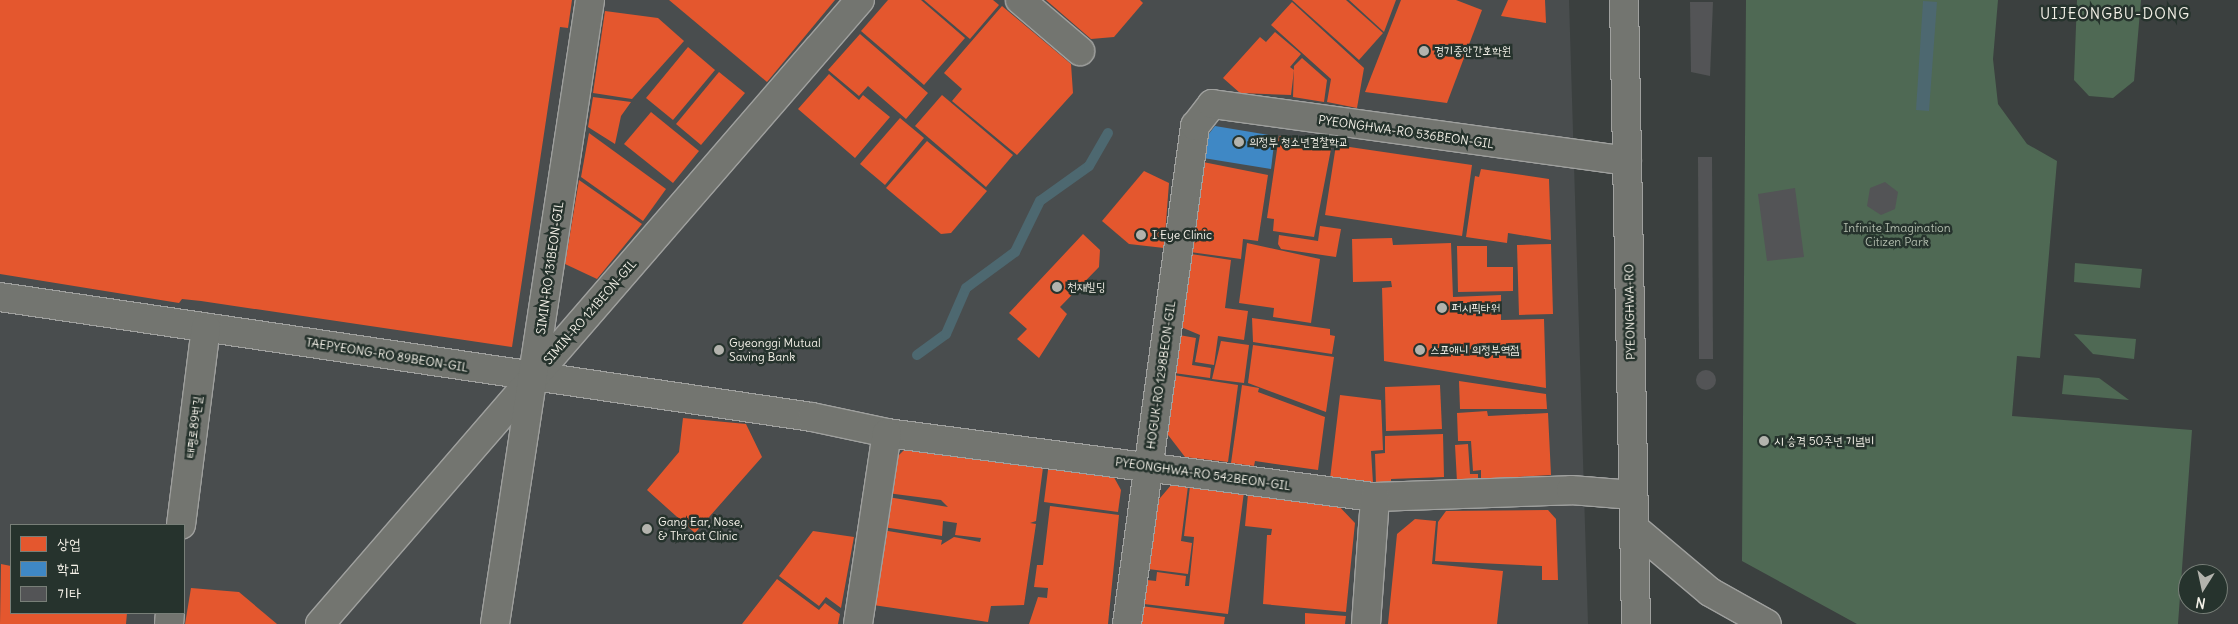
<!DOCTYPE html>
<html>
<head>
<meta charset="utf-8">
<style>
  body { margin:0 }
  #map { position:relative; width:2238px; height:624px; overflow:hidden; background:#3b403f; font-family:Delius,"Poor Story",sans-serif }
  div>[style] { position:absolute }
  .built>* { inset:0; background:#494d4e }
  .green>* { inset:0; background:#4f6954 }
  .water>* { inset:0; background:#4d6870 }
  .shops>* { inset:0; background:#e4572e }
  .schools>* { inset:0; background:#3f88c5 }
  .stream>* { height:10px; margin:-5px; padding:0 5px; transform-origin:5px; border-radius:5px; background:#4d6870 }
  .building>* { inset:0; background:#535456 }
  .round { border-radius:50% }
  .roads { filter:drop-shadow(1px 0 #9fa09e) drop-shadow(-1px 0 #9fa09e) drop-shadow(0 1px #9fa09e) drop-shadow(0 -1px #9fa09e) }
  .minor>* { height:28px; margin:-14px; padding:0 14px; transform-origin:14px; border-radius:14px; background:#737570 }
  .secondary>* { height:28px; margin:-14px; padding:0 14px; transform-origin:14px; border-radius:14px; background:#737570 }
  .dots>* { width:14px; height:14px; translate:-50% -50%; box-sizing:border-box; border:2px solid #26332d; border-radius:50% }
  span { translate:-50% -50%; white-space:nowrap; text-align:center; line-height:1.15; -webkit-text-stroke:5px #26332d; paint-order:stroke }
  .poi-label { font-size:12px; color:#f4f1e8 }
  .left { translate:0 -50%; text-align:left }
  .street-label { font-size:12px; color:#f4f1e8 }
  .park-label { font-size:12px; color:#b3bdae }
  .quarter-label { font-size:15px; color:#f4f1e8; letter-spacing:1px }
  .legend { position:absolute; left:10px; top:524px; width:175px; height:90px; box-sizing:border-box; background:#26332d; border:1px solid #787f78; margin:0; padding:6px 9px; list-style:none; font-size:15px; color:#f4f1e8 }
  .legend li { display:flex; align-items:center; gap:10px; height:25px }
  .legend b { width:25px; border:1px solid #787f78 }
  .north { position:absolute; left:2178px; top:564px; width:50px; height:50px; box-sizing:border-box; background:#26332d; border:1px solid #787f78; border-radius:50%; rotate:190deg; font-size:14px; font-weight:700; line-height:20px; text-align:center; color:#f4f1e8 }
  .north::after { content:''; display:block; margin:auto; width:18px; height:22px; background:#b3b3ad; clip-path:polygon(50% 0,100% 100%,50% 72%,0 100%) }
</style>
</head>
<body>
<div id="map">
  <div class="built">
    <div style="clip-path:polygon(evenodd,0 0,1569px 0,1588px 624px,0 624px,0 0,11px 525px,184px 525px,184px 613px,11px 613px,11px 525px)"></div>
  </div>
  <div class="green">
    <div style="clip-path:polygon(1746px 0,1998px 0,1993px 59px,1998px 104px,2027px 144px,2057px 161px,2040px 358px,2017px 356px,2012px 416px,2192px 430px,2178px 624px,1857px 624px,1742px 561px)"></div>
    <div style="clip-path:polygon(2077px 0,2141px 0,2134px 81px,2113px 98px,2089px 96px,2074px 80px)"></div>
    <div style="clip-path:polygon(2075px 263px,2142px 269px,2140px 288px,2074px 282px)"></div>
    <div style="clip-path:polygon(2074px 334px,2136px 339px,2134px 359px,2093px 354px)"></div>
    <div style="clip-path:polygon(2064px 375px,2099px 378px,2129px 400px,2062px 394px)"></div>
  </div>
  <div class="water">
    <div style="clip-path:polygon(1923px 1px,1937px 2px,1929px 111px,1916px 110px)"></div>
  </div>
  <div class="shops">
    <div style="clip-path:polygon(0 0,572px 0,568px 28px,560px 27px,512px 347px,201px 301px,182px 299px,179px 303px,0 274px)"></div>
    <div style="clip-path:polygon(669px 0,835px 0,767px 82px)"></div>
    <div style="clip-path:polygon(888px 0,921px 0,965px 38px,924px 85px,861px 31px)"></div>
    <div style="clip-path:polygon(924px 0,993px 0,999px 5px,970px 39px)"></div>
    <div style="clip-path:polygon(1046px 0,1140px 0,1143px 3px,1114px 37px,1091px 39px)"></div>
    <div style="clip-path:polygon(1292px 0,1346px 0,1383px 33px,1359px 60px)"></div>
    <div style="clip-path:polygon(1349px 0,1396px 0,1384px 32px)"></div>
    <div style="clip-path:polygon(1401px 0,1456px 0,1482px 10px,1447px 103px,1365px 92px)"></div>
    <div style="clip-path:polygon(1508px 0,1545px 0,1546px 23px,1501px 16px)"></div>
    <div style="clip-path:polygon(1292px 2px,1364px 68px,1357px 108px,1327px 102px,1331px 79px,1271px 25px)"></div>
    <div style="clip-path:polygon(1002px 6px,1071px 64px,1073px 93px,1017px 155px,952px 101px,962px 89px,944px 73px)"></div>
    <div style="clip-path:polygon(605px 11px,658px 18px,684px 41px,632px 99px,593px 93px)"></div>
    <div style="clip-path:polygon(1275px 32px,1301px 54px,1290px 67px,1294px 70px,1291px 95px,1240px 93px,1223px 78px,1260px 37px,1266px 42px)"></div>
    <div style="clip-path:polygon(860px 34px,928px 93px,906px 119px,868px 86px,859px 96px,828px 70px)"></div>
    <div style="clip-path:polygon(688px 47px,715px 70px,673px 120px,646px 98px)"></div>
    <div style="clip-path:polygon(1302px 58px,1327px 80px,1324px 102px,1293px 97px,1294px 66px)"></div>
    <div style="clip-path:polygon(719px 72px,745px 93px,701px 145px,676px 124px)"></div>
    <div style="clip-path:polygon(829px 74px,859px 100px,863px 95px,890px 117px,855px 158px,798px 109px)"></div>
    <div style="clip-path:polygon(942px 95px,1013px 155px,986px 187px,915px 126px)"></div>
    <div style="clip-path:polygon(593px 97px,631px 102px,621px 116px,615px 144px,588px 127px)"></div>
    <div style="clip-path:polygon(651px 112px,699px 151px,673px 183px,624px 144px)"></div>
    <div style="clip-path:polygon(900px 118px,924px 138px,885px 185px,860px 164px)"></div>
    <div style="clip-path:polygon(589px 133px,666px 189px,643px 221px,581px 177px)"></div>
    <div style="clip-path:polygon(1279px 136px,1332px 144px,1314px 237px,1273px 231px,1274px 219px,1267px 218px)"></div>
    <div style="clip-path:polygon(927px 141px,987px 191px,951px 233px,941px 234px,886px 188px)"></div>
    <div style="clip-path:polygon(1336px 145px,1472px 165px,1462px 236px,1325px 215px)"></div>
    <div style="clip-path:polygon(1198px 161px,1268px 175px,1258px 241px,1243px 239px,1241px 259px,1190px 252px)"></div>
    <div style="clip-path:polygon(1481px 169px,1549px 179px,1551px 240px,1508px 233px,1507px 243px,1466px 237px,1475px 176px,1479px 177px)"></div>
    <div style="clip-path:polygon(1144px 171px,1169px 183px,1164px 248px,1129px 244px,1102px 221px)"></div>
    <div style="clip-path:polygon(579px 180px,642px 224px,597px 279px,565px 264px)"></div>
    <div style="clip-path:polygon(1320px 226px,1341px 229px,1336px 257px,1281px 249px,1278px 244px,1279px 235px,1318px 241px)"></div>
    <div style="clip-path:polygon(1083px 234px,1100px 250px,1099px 267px,1060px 307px,1067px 314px,1039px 358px,1017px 339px,1027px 329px,1009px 313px)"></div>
    <div style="clip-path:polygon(1392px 238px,1393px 245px,1451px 243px,1453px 297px,1501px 295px,1501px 320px,1544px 319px,1546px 388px,1384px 361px,1382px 288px,1392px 287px,1391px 281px,1353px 282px,1352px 239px)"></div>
    <div style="clip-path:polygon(1247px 243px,1320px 259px,1311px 323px,1273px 317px,1274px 308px,1239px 303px)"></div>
    <div style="clip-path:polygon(1551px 244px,1553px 314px,1519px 315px,1517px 245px)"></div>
    <div style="clip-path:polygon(1457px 246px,1487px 246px,1487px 267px,1513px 267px,1513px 291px,1458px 292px)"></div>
    <div style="clip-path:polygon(1191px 254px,1231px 260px,1225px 308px,1248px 311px,1244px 340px,1218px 336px,1214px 365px,1195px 362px,1200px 335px,1181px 327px)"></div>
    <div style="clip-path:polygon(1252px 318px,1330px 329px,1330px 335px,1335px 336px,1332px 354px,1253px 342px)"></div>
    <div style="clip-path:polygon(1179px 335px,1196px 338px,1192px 365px,1211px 368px,1210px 378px,1174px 373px)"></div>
    <div style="clip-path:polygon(1221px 341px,1249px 345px,1244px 383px,1212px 379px)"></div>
    <div style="clip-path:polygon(1253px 345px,1334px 357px,1326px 412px,1248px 383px)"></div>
    <div style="clip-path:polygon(1173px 375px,1238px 385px,1228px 462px,1185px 457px,1165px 431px)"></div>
    <div style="clip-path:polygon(1459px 381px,1546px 394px,1547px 409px,1460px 409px)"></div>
    <div style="clip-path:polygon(1242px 385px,1259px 388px,1258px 392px,1325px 417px,1318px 470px,1255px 461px,1254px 466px,1231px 463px)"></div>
    <div style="clip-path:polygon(1440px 385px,1442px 429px,1386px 431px,1385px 387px)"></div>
    <div style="clip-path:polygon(1340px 395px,1381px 400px,1383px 450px,1371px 451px,1373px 483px,1330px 479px)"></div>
    <div style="clip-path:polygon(1487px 411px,1488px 416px,1548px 413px,1551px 475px,1481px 479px,1481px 470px,1473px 471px,1471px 441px,1458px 441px,1457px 413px)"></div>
    <div style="clip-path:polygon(683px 418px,746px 424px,762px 457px,695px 533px,647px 490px,679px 452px)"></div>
    <div style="clip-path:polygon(1443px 434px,1444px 477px,1391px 479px,1391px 485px,1376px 485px,1375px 454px,1385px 453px,1385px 436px)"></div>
    <div style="clip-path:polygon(910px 444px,1044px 460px,1036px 521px,1030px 523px,1036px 524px,1024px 605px,991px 606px,988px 622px,873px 605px,882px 530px,942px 540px,941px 545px,954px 537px,980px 542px,981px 538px,955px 535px,957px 523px,943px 521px,942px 536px,883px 527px,888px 497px,948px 507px,941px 500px,887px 493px,889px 465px)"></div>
    <div style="clip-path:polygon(1468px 444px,1470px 474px,1478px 474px,1478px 481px,1457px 482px,1455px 445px)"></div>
    <div style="clip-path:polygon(1049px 462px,1110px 470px,1121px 490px,1118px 512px,1044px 502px)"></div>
    <div style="clip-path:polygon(1172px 484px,1188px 486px,1181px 541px,1192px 543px,1188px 574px,1148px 569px,1155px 504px)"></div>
    <div style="clip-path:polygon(1190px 486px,1244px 492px,1228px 614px,1144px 604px,1147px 580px,1156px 581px,1157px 572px,1186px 576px,1185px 586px,1189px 586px,1194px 537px,1184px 536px)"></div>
    <div style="clip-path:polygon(1248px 494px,1335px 502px,1355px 523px,1346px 612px,1263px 604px,1267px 535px,1271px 535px,1272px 529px,1245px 526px)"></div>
    <div style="clip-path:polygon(1050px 506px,1119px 515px,1108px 624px,1029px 624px,1038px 597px,1047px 598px,1048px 588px,1034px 587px,1037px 565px,1043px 565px)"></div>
    <div style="clip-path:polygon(1548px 510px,1556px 519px,1558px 580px,1542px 580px,1542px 566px,1435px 561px,1438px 522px,1446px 511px)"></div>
    <div style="clip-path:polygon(1415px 519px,1436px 521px,1432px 564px,1503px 571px,1497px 624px,1388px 624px,1397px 534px)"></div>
    <div style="clip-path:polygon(813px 531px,854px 537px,841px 608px,826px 597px,819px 606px,779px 576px)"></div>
    <div style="clip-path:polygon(1px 564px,11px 566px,11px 613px,127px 613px,126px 624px,0 624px)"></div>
    <div style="clip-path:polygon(777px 579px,819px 610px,825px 603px,840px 614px,838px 624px,742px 624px)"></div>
    <div style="clip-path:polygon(191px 588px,239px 592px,277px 624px,185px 624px)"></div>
    <div style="clip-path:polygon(1141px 606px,1225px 617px,1224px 624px,1139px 624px)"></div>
    <div style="clip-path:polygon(1305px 613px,1346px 616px,1345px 624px,1305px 624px)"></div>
  </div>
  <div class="schools">
    <div style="clip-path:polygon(1215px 126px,1275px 136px,1271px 169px,1197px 157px,1198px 148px)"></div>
  </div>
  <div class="stream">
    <div style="left:917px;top:355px;width:36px;rotate:-36deg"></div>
    <div style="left:946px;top:334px;width:50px;rotate:-66.5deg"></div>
    <div style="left:966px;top:288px;width:61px;rotate:-36.3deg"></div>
    <div style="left:1015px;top:252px;width:57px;rotate:-63.9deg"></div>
    <div style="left:1040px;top:201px;width:60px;rotate:-35.5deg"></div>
    <div style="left:1089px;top:166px;width:38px;rotate:-60deg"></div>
  </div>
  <div class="building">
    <div style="clip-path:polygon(1690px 2px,1713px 2px,1710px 76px,1691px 72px)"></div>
    <div style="clip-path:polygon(1698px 157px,1712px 157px,1713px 359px,1699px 359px)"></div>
    <div style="clip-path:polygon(1885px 182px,1898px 192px,1895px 209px,1881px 215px,1867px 206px,1870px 188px)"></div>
    <div style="clip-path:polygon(1795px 188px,1804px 257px,1767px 261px,1758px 194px)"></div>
    <div class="round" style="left:1696px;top:370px;width:20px;height:20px"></div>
  </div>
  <div class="roads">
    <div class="minor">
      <div style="left:1020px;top:0;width:79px;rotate:40.4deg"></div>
      <div style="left:0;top:297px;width:821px;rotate:8.41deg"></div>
      <div style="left:812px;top:417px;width:77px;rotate:12deg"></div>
      <div style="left:887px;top:433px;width:492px;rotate:7.5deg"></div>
      <div style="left:1375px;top:497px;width:196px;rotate:-2deg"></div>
      <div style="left:1571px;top:490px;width:62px;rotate:4.6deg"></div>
      <div style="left:181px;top:525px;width:199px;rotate:-82.8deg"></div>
      <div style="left:1634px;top:528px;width:99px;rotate:40.1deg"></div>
      <div style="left:1710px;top:592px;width:65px;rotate:29.3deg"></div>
      <div style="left:169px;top:624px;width:11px;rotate:-85deg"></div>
      <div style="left:320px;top:624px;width:825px;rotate:-49.13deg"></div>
      <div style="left:495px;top:624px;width:631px;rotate:-81.34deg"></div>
      <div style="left:858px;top:624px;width:193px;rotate:-81.4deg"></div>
      <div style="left:1127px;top:624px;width:503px;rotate:-82.22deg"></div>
      <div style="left:1195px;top:126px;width:28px;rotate:-52deg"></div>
      <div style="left:1212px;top:104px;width:419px;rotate:7.8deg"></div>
      <div style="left:1366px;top:624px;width:127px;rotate:-85.9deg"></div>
    </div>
    <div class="secondary">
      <div style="left:1624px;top:0;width:624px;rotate:88.9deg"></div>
    </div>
  </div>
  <div class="dots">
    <div style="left:1424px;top:51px;background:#b3b3ad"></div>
    <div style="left:1239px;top:142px;background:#b3b3ad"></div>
    <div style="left:1141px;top:235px;background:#b3b3ad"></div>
    <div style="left:1057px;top:287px;background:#b3b3ad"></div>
    <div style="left:1442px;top:308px;background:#b3b3ad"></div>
    <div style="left:719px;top:350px;background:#b3b3ad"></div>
    <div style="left:1420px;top:350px;background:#b3b3ad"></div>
    <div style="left:1764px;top:441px;background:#b3b3ad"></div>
    <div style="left:647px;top:529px;background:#b3b3ad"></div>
  </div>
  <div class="poi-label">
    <span class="left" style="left:1434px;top:51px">경기중안간호학원</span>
    <span class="left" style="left:1249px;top:142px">의정부 청소년결찰학교</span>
    <span class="left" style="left:1152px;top:235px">I Eye Clinic</span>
    <span class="left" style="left:1067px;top:287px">천재빌딩</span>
    <span class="left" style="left:1452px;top:308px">퍼시픽타워</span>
    <span class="left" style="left:729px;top:350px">Gyeonggi Mutual<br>Saving Bank</span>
    <span class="left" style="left:1430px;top:350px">스포애니 의정부역점</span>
    <span class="left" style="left:1774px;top:441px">시 승격 50주년 기념비</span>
    <span class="left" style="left:658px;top:529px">Gang Ear, Nose,<br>&amp; Throat Clinic</span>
  </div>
  <div class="street-label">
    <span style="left:1406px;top:132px;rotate:8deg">PYEONGHWA-RO 536BEON-GIL</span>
    <span style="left:550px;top:268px;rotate:-82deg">SIMIN-RO 131BEON-GIL</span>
    <span style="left:590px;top:312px;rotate:-49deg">SIMIN-RO 121BEON-GIL</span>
    <span style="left:1630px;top:312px;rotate:-91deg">PYEONGHWA-RO</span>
    <span style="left:387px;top:355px;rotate:9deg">TAEPYEONG-RO 89BEON-GIL</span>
    <span style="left:1161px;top:375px;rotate:-82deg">HOGUK-RO 1298BEON-GIL</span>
    <span style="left:194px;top:427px;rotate:-83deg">태평로89번길</span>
    <span style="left:1203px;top:474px;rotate:8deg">PYEONGHWA-RO 542BEON-GIL</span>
  </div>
  <div class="park-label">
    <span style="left:1897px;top:235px">Infinite Imagination<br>Citizen Park</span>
  </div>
  <div class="quarter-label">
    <span style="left:2115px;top:14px">UIJEONGBU-DONG</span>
  </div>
  <ul class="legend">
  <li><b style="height:14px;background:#e4572e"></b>상업</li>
  <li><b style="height:14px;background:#3f88c5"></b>학교</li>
  <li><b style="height:14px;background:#535456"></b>기타</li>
  </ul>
  <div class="north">N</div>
</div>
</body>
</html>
